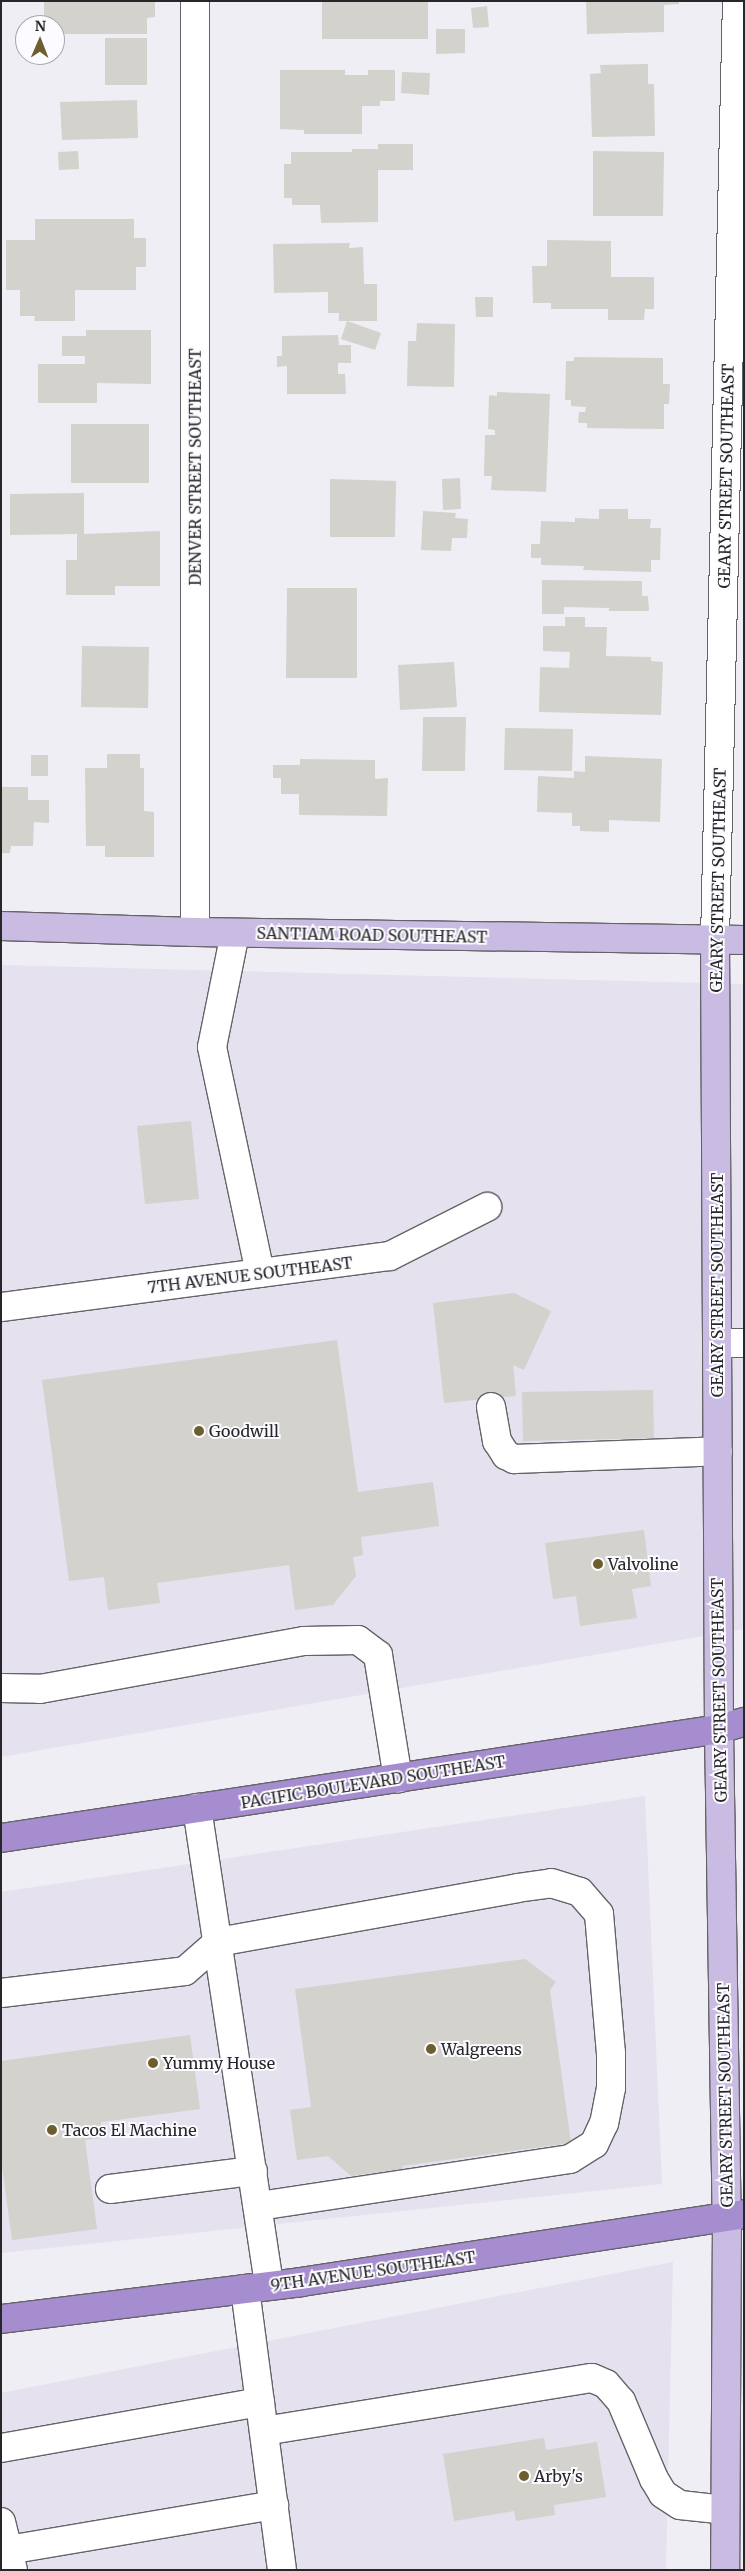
<!DOCTYPE html>
<html>
<head>
<meta charset="utf-8">
<style>
  body { margin:0 }
  #map { position:relative; width:745px; height:2571px; overflow:hidden; background:#efeef4; font-family:Merriweather,serif }
  div>[style] { position:absolute }
  .built>* { inset:0; background:#e5e1ee }
  .building>* { inset:0; background:#d3d2cc }
  .roads { filter:drop-shadow(1px 0 #656368) drop-shadow(-1px 0 #656368) drop-shadow(0 1px #656368) drop-shadow(0 -1px #656368) }
  .minor>* { height:28px; margin:-14px; padding:0 14px; transform-origin:14px; border-radius:14px; background:#fff }
  .major>* { height:28px; margin:-14px; padding:0 14px; transform-origin:14px; border-radius:14px; background:#c9bbe2 }
  .highway>* { height:28px; margin:-14px; padding:0 14px; transform-origin:14px; border-radius:14px; background:#a58dcf }
  .dots>* { width:14px; height:14px; translate:-50% -50%; box-sizing:border-box; border:2px solid #fcfbff; border-radius:50% }
  span { translate:-50% -50%; white-space:nowrap; text-align:center; line-height:1.15; -webkit-text-stroke:4px #fcfbff; paint-order:stroke }
  .street-label { font-size:16px; color:#272729 }
  .poi-label { font-size:16px; color:#272729 }
  .left { translate:0 -50%; text-align:left }
  .frame { position:absolute; inset:0; border:2px solid #272729; pointer-events:none }
  .north { position:absolute; left:15px; top:15px; width:50px; height:50px; box-sizing:border-box; background:#fcfbff; border:1px solid #a7a6a9; border-radius:50%; rotate:1deg; font-size:14px; font-weight:700; line-height:20px; text-align:center; color:#272729 }
  .north::after { content:''; display:block; margin:auto; width:18px; height:22px; background:#6c5f2d; clip-path:polygon(50% 0,100% 100%,50% 72%,0 100%) }
</style>
</head>
<body>
<div id="map">
  <div class="built">
    <div style="clip-path:polygon(1px 965px,744px 984px,744px 1629px,1px 1757px)"></div>
    <div style="clip-path:polygon(645px 1796px,662px 2184px,1px 2253px,1px 1892px)"></div>
    <div style="clip-path:polygon(673px 2262px,666px 2570px,1px 2570px,1px 2393px)"></div>
  </div>
  <div class="building">
    <div style="clip-path:polygon(44px 1px,155px 1px,155px 17px,147px 18px,147px 34px,55px 34px,55px 25px,44px 25px)"></div>
    <div style="clip-path:polygon(322px 1px,428px 1px,428px 39px,322px 39px)"></div>
    <div style="clip-path:polygon(586px 1px,679px 1px,679px 4px,664px 5px,664px 32px,587px 34px)"></div>
    <div style="clip-path:polygon(487px 6px,489px 27px,473px 28px,471px 8px)"></div>
    <div style="clip-path:polygon(436px 29px,465px 29px,465px 53px,436px 54px)"></div>
    <div style="clip-path:polygon(105px 38px,147px 38px,147px 85px,105px 85px)"></div>
    <div style="clip-path:polygon(648px 64px,648px 84px,654px 84px,655px 136px,592px 137px,590px 74px,601px 73px,600px 65px)"></div>
    <div style="clip-path:polygon(280px 70px,345px 70px,345px 75px,368px 75px,368px 70px,395px 70px,395px 101px,380px 101px,380px 106px,362px 106px,362px 134px,304px 134px,304px 130px,280px 129px)"></div>
    <div style="clip-path:polygon(402px 72px,430px 73px,429px 95px,401px 93px)"></div>
    <div style="clip-path:polygon(137px 100px,138px 138px,62px 140px,60px 102px)"></div>
    <div style="clip-path:polygon(378px 144px,413px 144px,413px 170px,378px 170px,378px 222px,321px 223px,320px 205px,292px 205px,292px 198px,284px 198px,284px 164px,291px 164px,291px 152px,352px 152px,352px 149px,378px 149px)"></div>
    <div style="clip-path:polygon(78px 151px,79px 169px,59px 170px,58px 152px)"></div>
    <div style="clip-path:polygon(593px 151px,664px 152px,663px 216px,593px 216px)"></div>
    <div style="clip-path:polygon(35px 219px,134px 219px,134px 238px,146px 238px,146px 267px,136px 267px,136px 290px,75px 290px,75px 321px,34px 321px,35px 316px,20px 316px,20px 290px,6px 290px,6px 240px,35px 240px)"></div>
    <div style="clip-path:polygon(547px 240px,611px 241px,611px 277px,654px 277px,654px 309px,645px 309px,644px 320px,608px 320px,608px 309px,551px 309px,551px 303px,533px 303px,532px 266px,547px 266px)"></div>
    <div style="clip-path:polygon(350px 243px,349px 248px,363px 247px,364px 284px,377px 284px,377px 321px,339px 321px,339px 313px,328px 313px,328px 292px,274px 293px,273px 244px)"></div>
    <div style="clip-path:polygon(475px 297px,493px 297px,493px 317px,476px 317px)"></div>
    <div style="clip-path:polygon(347px 321px,381px 333px,375px 350px,341px 339px)"></div>
    <div style="clip-path:polygon(417px 323px,455px 324px,454px 387px,407px 386px,408px 341px,416px 341px)"></div>
    <div style="clip-path:polygon(86px 330px,151px 330px,151px 384px,97px 383px,97px 403px,38px 403px,38px 364px,85px 364px,85px 356px,62px 356px,62px 336px,86px 336px)"></div>
    <div style="clip-path:polygon(338px 335px,339px 345px,351px 345px,351px 363px,338px 363px,338px 374px,345px 374px,346px 394px,287px 394px,287px 366px,277px 367px,277px 356px,282px 356px,282px 336px)"></div>
    <div style="clip-path:polygon(574px 357px,663px 358px,663px 384px,670px 384px,669px 404px,664px 404px,664px 429px,587px 428px,587px 423px,578px 423px,579px 412px,585px 412px,586px 407px,571px 406px,571px 400px,565px 400px,566px 361px,574px 361px)"></div>
    <div style="clip-path:polygon(497px 392px,550px 394px,546px 492px,491px 490px,492px 476px,484px 476px,485px 435px,495px 435px,495px 430px,488px 429px,489px 395px,497px 396px)"></div>
    <div style="clip-path:polygon(71px 424px,149px 424px,149px 483px,71px 483px)"></div>
    <div style="clip-path:polygon(460px 478px,461px 509px,443px 510px,442px 479px)"></div>
    <div style="clip-path:polygon(330px 479px,396px 481px,395px 537px,330px 537px)"></div>
    <div style="clip-path:polygon(84px 493px,84px 534px,160px 531px,160px 586px,115px 586px,115px 595px,66px 595px,66px 560px,77px 560px,77px 534px,10px 535px,10px 494px)"></div>
    <div style="clip-path:polygon(599px 509px,628px 509px,628px 519px,651px 519px,650px 528px,661px 528px,660px 560px,651px 560px,651px 572px,583px 570px,584px 566px,541px 565px,541px 558px,531px 558px,531px 544px,540px 544px,541px 521px,575px 522px,575px 518px,599px 519px)"></div>
    <div style="clip-path:polygon(423px 511px,456px 513px,455px 518px,468px 519px,467px 538px,452px 538px,451px 551px,421px 550px)"></div>
    <div style="clip-path:polygon(542px 580px,642px 581px,642px 596px,648px 596px,649px 611px,609px 611px,609px 608px,564px 607px,564px 614px,542px 614px)"></div>
    <div style="clip-path:polygon(287px 588px,357px 588px,357px 678px,286px 678px)"></div>
    <div style="clip-path:polygon(565px 617px,585px 617px,585px 627px,607px 627px,606px 656px,651px 657px,651px 661px,663px 662px,661px 715px,539px 712px,540px 667px,569px 668px,570px 652px,543px 651px,543px 626px,565px 626px)"></div>
    <div style="clip-path:polygon(82px 646px,149px 647px,148px 708px,81px 707px)"></div>
    <div style="clip-path:polygon(454px 662px,457px 707px,400px 710px,398px 665px)"></div>
    <div style="clip-path:polygon(423px 717px,466px 717px,465px 771px,422px 771px)"></div>
    <div style="clip-path:polygon(505px 728px,573px 729px,572px 771px,504px 770px)"></div>
    <div style="clip-path:polygon(107px 754px,140px 754px,140px 768px,144px 768px,144px 811px,154px 812px,154px 857px,105px 857px,105px 846px,86px 846px,85px 768px,107px 768px)"></div>
    <div style="clip-path:polygon(31px 755px,48px 755px,48px 776px,31px 776px)"></div>
    <div style="clip-path:polygon(585px 756px,662px 759px,660px 822px,609px 820px,609px 832px,580px 831px,580px 826px,572px 826px,572px 813px,537px 812px,538px 776px,574px 778px,574px 771px,585px 772px)"></div>
    <div style="clip-path:polygon(300px 759px,375px 760px,375px 779px,388px 778px,387px 816px,299px 815px,299px 794px,281px 794px,281px 778px,273px 778px,273px 765px,300px 765px)"></div>
    <div style="clip-path:polygon(1px 787px,28px 787px,28px 800px,49px 800px,49px 823px,34px 822px,33px 846px,11px 846px,10px 853px,1px 853px)"></div>
    <div style="clip-path:polygon(191px 1121px,199px 1199px,145px 1204px,137px 1126px)"></div>
    <div style="clip-path:polygon(514px 1293px,551px 1311px,524px 1370px,513px 1365px,516px 1396px,444px 1403px,433px 1303px)"></div>
    <div style="clip-path:polygon(337px 1340px,358px 1492px,433px 1482px,439px 1526px,361px 1537px,363px 1555px,353px 1557px,356px 1576px,333px 1605px,295px 1610px,289px 1565px,157px 1583px,160px 1603px,108px 1610px,104px 1577px,69px 1581px,42px 1380px)"></div>
    <div style="clip-path:polygon(653px 1390px,654px 1438px,523px 1441px,522px 1392px)"></div>
    <div style="clip-path:polygon(644px 1530px,651px 1586px,632px 1589px,637px 1618px,580px 1626px,576px 1596px,553px 1599px,545px 1543px)"></div>
    <div style="clip-path:polygon(525px 1959px,556px 1982px,550px 1990px,571px 2143px,402px 2166px,403px 2169px,351px 2176px,328px 2156px,297px 2160px,290px 2110px,311px 2107px,295px 1989px)"></div>
    <div style="clip-path:polygon(190px 2035px,200px 2109px,101px 2122px,103px 2138px,85px 2140px,97px 2229px,12px 2240px,1px 2159px,1px 2061px)"></div>
    <div style="clip-path:polygon(544px 2438px,546px 2450px,597px 2442px,606px 2497px,554px 2505px,555px 2515px,516px 2521px,514px 2511px,454px 2521px,443px 2454px)"></div>
  </div>
  <div class="roads">
    <div class="minor">
      <div style="left:195px;top:932px;width:931px;rotate:-90deg"></div>
      <div style="left:235px;top:933px;width:116px;rotate:101.4deg"></div>
      <div style="left:212px;top:1047px;width:231px;rotate:78deg"></div>
      <div style="left:715px;top:940px;width:939px;rotate:-88.66deg"></div>
      <div style="left:1px;top:1307px;width:392px;rotate:-7.5deg"></div>
      <div style="left:390px;top:1256px;width:109px;rotate:-26.8deg"></div>
      <div style="left:718px;top:1343px;width:26px"></div>
      <div style="left:491px;top:1407px;width:35px;rotate:80deg"></div>
      <div style="left:497px;top:1441px;width:17px;rotate:57deg"></div>
      <div style="left:506px;top:1455px;width:9px;rotate:27deg"></div>
      <div style="left:514px;top:1459px;width:204px;rotate:-2.2deg"></div>
      <div style="left:1px;top:1688px;width:39px;rotate:1deg"></div>
      <div style="left:40px;top:1689px;width:268px;rotate:-10.3deg"></div>
      <div style="left:304px;top:1641px;width:54px;rotate:-1.1deg"></div>
      <div style="left:358px;top:1640px;width:25px;rotate:37deg"></div>
      <div style="left:378px;top:1655px;width:125px;rotate:80.8deg"></div>
      <div style="left:197px;top:1808px;width:483px;rotate:81.4deg"></div>
      <div style="left:1px;top:1993px;width:185px;rotate:-6.8deg"></div>
      <div style="left:185px;top:1971px;width:44px;rotate:-41.3deg"></div>
      <div style="left:218px;top:1942px;width:304px;rotate:-10.2deg"></div>
      <div style="left:517px;top:1888px;width:34px;rotate:-8deg"></div>
      <div style="left:551px;top:1883px;width:30px;rotate:17deg"></div>
      <div style="left:580px;top:1892px;width:29px;rotate:49deg"></div>
      <div style="left:599px;top:1914px;width:140px;rotate:85.1deg"></div>
      <div style="left:611px;top:2053px;width:35px;rotate:90deg"></div>
      <div style="left:611px;top:2088px;width:36px;rotate:101deg"></div>
      <div style="left:604px;top:2123px;width:23px;rotate:115deg"></div>
      <div style="left:594px;top:2144px;width:28px;rotate:148deg"></div>
      <div style="left:570px;top:2159px;width:316px;rotate:171.4deg"></div>
      <div style="left:110px;top:2189px;width:144px;rotate:-7.2deg"></div>
      <div style="left:245px;top:2289px;width:283px;rotate:82.5deg"></div>
      <div style="left:264px;top:2431px;width:332px;rotate:-9.2deg"></div>
      <div style="left:592px;top:2378px;width:15px;rotate:23deg"></div>
      <div style="left:606px;top:2384px;width:23px;rotate:49deg"></div>
      <div style="left:621px;top:2401px;width:85px;rotate:67.1deg"></div>
      <div style="left:654px;top:2479px;width:17px;rotate:59deg"></div>
      <div style="left:663px;top:2494px;width:20px;rotate:33deg"></div>
      <div style="left:680px;top:2505px;width:45px;rotate:6.3deg"></div>
      <div style="left:1px;top:2448px;width:263px;rotate:-10.1deg"></div>
      <div style="left:1px;top:2522px;width:49px;rotate:76deg"></div>
      <div style="left:8px;top:2550px;width:270px;rotate:-9.6deg"></div>
    </div>
    <div class="major">
      <div style="left:1px;top:926px;width:194px;rotate:1.8deg"></div>
      <div style="left:195px;top:932px;width:549px;rotate:0.83deg"></div>
      <div style="left:715px;top:940px;width:789px;rotate:89.71deg"></div>
      <div style="left:719px;top:1729px;width:489px;rotate:89.1deg"></div>
      <div style="left:727px;top:2218px;width:352px;rotate:90.3deg"></div>
    </div>
    <div class="highway">
      <div style="left:1px;top:1838px;width:726px;rotate:-8.63deg"></div>
      <div style="left:719px;top:1729px;width:26px;rotate:-16deg"></div>
      <div style="left:1px;top:2319px;width:302px;rotate:-7deg"></div>
      <div style="left:301px;top:2282px;width:448px;rotate:-8.7deg"></div>
    </div>
  </div>
  <div class="dots">
    <div style="left:199px;top:1431px;background:#6c5f2d"></div>
    <div style="left:598px;top:1564px;background:#6c5f2d"></div>
    <div style="left:431px;top:2049px;background:#6c5f2d"></div>
    <div style="left:153px;top:2063px;background:#6c5f2d"></div>
    <div style="left:52px;top:2130px;background:#6c5f2d"></div>
    <div style="left:524px;top:2476px;background:#6c5f2d"></div>
  </div>
  <div class="street-label">
    <span style="left:195px;top:467px;rotate:-90deg">DENVER STREET SOUTHEAST</span>
    <span style="left:726px;top:476px;rotate:-89deg">GEARY STREET SOUTHEAST</span>
    <span style="left:718px;top:880px;rotate:-89deg">GEARY STREET SOUTHEAST</span>
    <span style="left:372px;top:935px;rotate:1deg">SANTIAM ROAD SOUTHEAST</span>
    <span style="left:250px;top:1275px;rotate:-7deg">7TH AVENUE SOUTHEAST</span>
    <span style="left:717px;top:1285px;rotate:-90deg">GEARY STREET SOUTHEAST</span>
    <span style="left:719px;top:1690px;rotate:-91deg">GEARY STREET SOUTHEAST</span>
    <span style="left:373px;top:1782px;rotate:-9deg">PACIFIC BOULEVARD SOUTHEAST</span>
    <span style="left:725px;top:2095px;rotate:-91deg">GEARY STREET SOUTHEAST</span>
    <span style="left:373px;top:2271px;rotate:-8deg">9TH AVENUE SOUTHEAST</span>
  </div>
  <div class="poi-label">
    <span class="left" style="left:209px;top:1431px">Goodwill</span>
    <span class="left" style="left:608px;top:1564px">Valvoline</span>
    <span class="left" style="left:441px;top:2049px">Walgreens</span>
    <span class="left" style="left:163px;top:2063px">Yummy House</span>
    <span class="left" style="left:62px;top:2130px">Tacos El Machine</span>
    <span class="left" style="left:534px;top:2476px">Arby's</span>
  </div>
  <div class="frame"></div>
  <div class="north">N</div>
</div>
</body>
</html>
